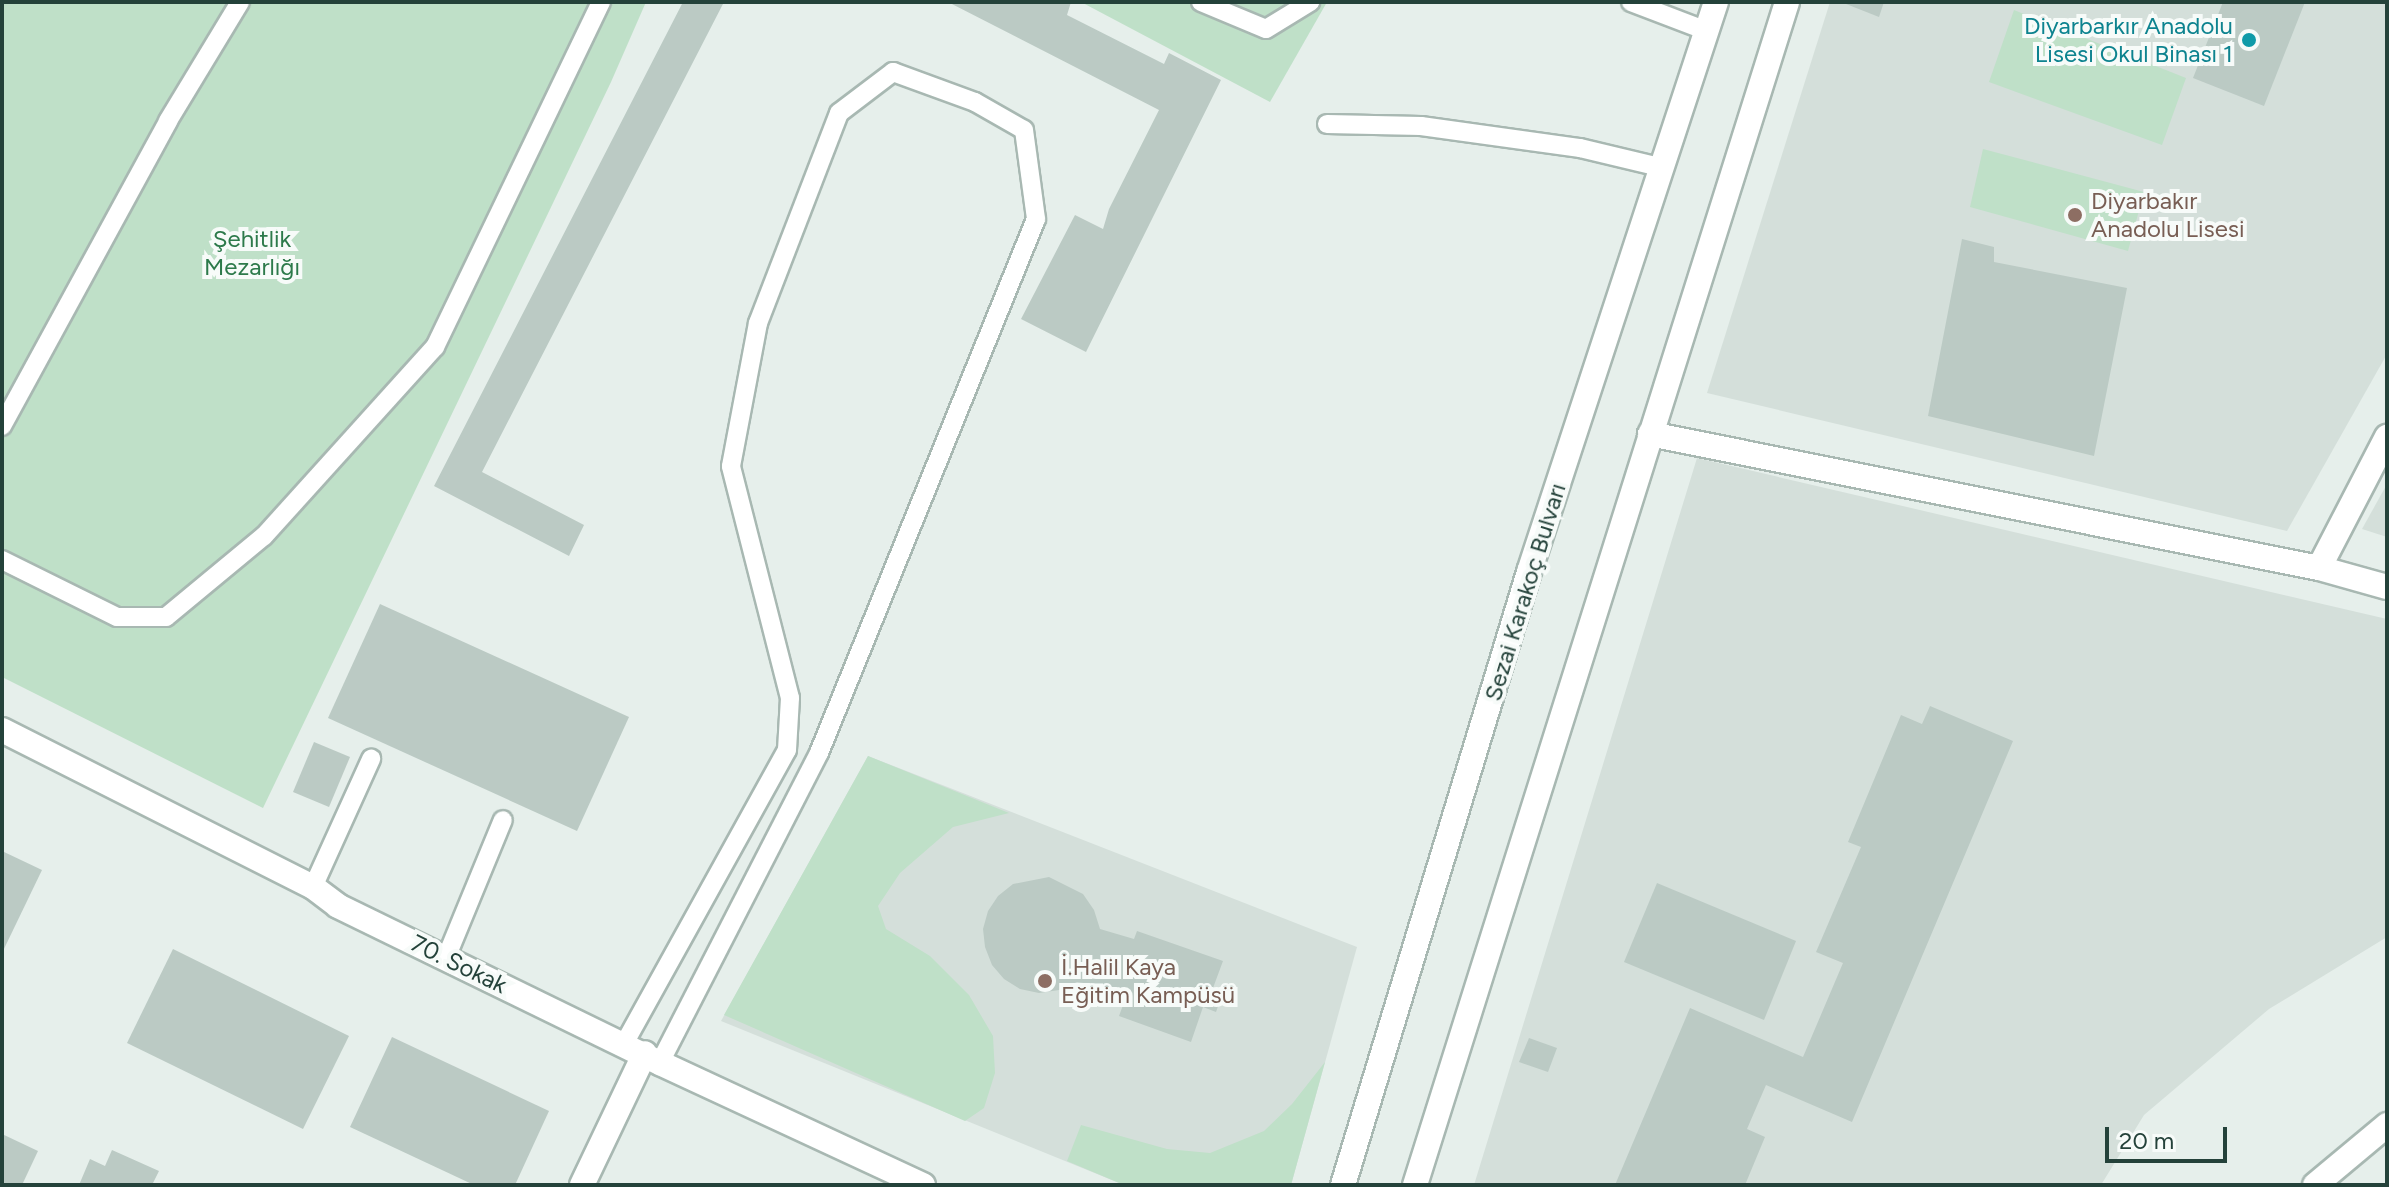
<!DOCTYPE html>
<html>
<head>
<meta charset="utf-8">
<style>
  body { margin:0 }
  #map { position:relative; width:2389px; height:1187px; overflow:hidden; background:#e6efeb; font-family:Figtree,sans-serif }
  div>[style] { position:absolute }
  .built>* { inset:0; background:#d4dfda }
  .green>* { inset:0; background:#bfe0c8 }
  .building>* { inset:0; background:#bbcac4 }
  .roads { filter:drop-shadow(2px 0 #a8b8b2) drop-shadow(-2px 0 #a8b8b2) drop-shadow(0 2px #a8b8b2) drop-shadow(0 -2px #a8b8b2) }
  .service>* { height:18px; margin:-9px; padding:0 9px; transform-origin:9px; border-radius:9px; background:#fff }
  .minor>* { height:24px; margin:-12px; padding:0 12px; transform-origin:12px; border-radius:12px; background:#fff }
  .tertiary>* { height:24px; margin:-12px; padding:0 12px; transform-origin:12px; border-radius:12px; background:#fff }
  .dots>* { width:22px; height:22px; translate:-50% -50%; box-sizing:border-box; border:4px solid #f7fbf9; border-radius:50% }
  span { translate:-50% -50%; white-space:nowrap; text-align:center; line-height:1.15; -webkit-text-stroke:8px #f7fbf9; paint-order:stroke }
  .culture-label { font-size:24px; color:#0d838f }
  .right { translate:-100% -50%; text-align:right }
  .education-label { font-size:24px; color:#785e54 }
  .left { translate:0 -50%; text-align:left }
  .park-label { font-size:24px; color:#2d7a4b }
  .street-label { font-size:24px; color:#24423a }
  .frame { position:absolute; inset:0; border:4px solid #24423a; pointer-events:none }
  .scale { position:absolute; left:2105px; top:1127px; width:122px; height:36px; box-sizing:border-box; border:4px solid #24423a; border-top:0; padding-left:10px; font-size:24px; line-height:28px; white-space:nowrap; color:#24423a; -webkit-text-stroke:6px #f7fbf9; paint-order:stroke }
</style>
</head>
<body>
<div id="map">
  <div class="built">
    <div style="clip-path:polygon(1830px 2px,2387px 2px,2387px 354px,2287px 531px,1707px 393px)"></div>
    <div style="clip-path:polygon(1697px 458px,2387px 619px,2387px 937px,2269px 1009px,2144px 1115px,2101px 1185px,1474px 1185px)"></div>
    <div style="clip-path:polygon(2387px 484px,2387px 537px,2362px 529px)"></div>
    <div style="clip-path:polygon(868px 756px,1357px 947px,1291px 1185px,1124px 1185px,721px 1021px)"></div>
  </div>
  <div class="green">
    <div style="clip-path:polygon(2px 2px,646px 2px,611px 82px,263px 808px,2px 677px)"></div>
    <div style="clip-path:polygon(1081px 2px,1327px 2px,1270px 102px)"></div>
    <div style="clip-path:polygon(2014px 10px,2186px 78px,2162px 145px,1989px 82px)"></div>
    <div style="clip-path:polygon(1983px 149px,2144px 192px,2128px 251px,1970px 207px)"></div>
    <div style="clip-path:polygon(868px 756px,1009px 813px,953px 827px,900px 873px,878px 906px,886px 929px,930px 956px,969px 995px,993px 1036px,995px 1073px,984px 1108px,965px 1121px,724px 1015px)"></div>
    <div style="clip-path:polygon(1325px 1062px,1291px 1185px,1124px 1185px,1067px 1161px,1081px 1125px,1167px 1149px,1210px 1153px,1264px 1131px,1292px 1104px)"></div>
  </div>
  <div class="building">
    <div style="clip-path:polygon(683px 2px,724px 2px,482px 472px,584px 525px,569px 556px,434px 486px)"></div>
    <div style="clip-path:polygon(948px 2px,1071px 2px,1067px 15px,1164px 64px,1169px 53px,1221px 80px,1086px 352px,1021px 319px,1075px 215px,1103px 229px,1109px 209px,1159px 110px)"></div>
    <div style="clip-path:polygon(1841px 2px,1884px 2px,1879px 17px)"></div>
    <div style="clip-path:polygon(2223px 2px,2305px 2px,2264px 106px,2193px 78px)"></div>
    <div style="clip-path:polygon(1962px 239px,1994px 247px,1994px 262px,2127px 288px,2094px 456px,1928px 416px)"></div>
    <div style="clip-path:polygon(380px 604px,629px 717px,577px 831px,328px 718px)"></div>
    <div style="clip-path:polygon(1930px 706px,2013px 741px,1852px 1122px,1766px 1085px,1747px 1129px,1765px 1137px,1745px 1185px,1615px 1185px,1690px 1008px,1803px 1057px,1843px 963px,1816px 952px,1861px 847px,1848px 842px,1901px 715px,1922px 724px)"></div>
    <div style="clip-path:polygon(314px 742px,350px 757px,329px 807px,293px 792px)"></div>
    <div style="clip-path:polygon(2px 851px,42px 870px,2px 953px)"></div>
    <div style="clip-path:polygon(1049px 877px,1083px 894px,1094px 910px,1100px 929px,1134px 939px,1137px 931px,1223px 961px,1213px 988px,1223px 992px,1216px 1012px,1203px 1007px,1191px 1042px,1119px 1016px,1126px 997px,1090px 984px,1077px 982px,1059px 990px,1039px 993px,1020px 989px,1004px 979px,992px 965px,985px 947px,983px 929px,988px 911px,998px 896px,1013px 884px)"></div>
    <div style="clip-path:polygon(1657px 883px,1796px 941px,1764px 1020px,1624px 962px)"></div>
    <div style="clip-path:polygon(173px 949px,349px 1036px,303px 1129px,127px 1043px)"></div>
    <div style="clip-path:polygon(392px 1037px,549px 1111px,515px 1185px,474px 1185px,350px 1127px)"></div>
    <div style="clip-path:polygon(1529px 1038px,1557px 1048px,1548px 1072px,1519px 1062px)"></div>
    <div style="clip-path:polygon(2px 1134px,38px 1151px,22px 1185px,2px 1185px)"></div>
    <div style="clip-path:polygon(112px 1150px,159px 1171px,152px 1185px,79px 1185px,90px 1159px,105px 1166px)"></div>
  </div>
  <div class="roads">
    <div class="service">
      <div style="left:1201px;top:2px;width:70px;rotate:22.6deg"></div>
      <div style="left:1266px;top:29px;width:52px;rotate:-31.5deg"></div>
      <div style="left:1631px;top:2px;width:81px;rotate:20.9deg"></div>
      <div style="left:1327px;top:124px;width:94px;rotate:1.2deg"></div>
      <div style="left:1421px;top:126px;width:161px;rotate:7.9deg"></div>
      <div style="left:1580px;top:148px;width:85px;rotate:13.5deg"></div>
      <div style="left:2px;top:426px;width:347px;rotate:-61.4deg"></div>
      <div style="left:168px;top:121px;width:139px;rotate:-58.8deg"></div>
      <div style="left:2px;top:560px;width:128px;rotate:26.4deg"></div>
      <div style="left:117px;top:617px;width:49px"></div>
      <div style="left:166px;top:617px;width:127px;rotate:-39.6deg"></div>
      <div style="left:264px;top:536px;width:255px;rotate:-47.9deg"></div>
      <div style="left:435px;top:347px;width:383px;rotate:-64.3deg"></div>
      <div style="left:313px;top:887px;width:141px;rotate:-65.6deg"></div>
      <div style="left:446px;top:958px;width:149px;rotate:-67.6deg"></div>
      <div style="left:624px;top:1044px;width:336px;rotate:-61deg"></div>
      <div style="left:787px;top:750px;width:52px;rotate:-86.7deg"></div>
      <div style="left:790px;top:698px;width:239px;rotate:-104.3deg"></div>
      <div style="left:731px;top:466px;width:146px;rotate:-79.3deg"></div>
      <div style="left:758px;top:323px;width:225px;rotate:-68.9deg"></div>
      <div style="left:839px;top:113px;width:68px;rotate:-37.2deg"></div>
      <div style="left:893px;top:72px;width:87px;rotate:20.1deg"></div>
      <div style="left:975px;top:102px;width:56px;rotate:29.7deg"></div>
      <div style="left:1024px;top:130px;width:90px;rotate:82.3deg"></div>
      <div style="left:1036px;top:219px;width:576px;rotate:112.12deg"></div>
      <div style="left:819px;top:753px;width:348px;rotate:117.2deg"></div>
    </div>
    <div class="minor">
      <div style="left:1650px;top:434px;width:682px;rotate:11.33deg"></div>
      <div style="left:2319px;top:568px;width:71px;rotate:15.6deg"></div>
      <div style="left:2319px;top:568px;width:148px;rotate:-62.6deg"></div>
      <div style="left:2px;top:730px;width:348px;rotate:26.8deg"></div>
      <div style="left:313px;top:887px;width:31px;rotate:37deg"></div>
      <div style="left:338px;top:906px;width:358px;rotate:26deg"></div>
      <div style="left:660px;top:1063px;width:290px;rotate:24.9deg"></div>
      <div style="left:582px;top:1185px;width:146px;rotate:-64.5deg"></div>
      <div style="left:2315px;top:1185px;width:94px;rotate:-39.8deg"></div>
    </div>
    <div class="tertiary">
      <div style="left:1343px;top:1185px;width:641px;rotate:-73.12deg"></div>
      <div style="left:1529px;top:572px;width:600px;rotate:-71.84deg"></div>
      <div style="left:1415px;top:1185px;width:1240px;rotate:-72.54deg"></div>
    </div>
  </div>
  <div class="dots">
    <div style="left:2249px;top:40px;background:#0f9aa8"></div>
    <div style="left:2075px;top:215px;background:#8d6e63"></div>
    <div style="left:1045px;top:981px;background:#8d6e63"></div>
  </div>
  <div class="culture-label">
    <span class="right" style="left:2233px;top:40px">Diyarbarkır Anadolu<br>Lisesi Okul Binası 1</span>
  </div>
  <div class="education-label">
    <span class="left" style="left:2091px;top:215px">Diyarbakır<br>Anadolu Lisesi</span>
    <span class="left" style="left:1061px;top:981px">İ.Halil Kaya<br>Eğitim Kampüsü</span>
  </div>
  <div class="park-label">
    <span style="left:252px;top:253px">Şehitlik<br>Mezarlığı</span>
  </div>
  <div class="street-label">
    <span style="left:1525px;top:592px;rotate:-73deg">Sezai Karakoç Bulvarı</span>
    <span style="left:459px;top:964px;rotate:26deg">70. Sokak</span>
  </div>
  <div class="frame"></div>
  <div class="scale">20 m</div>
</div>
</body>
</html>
